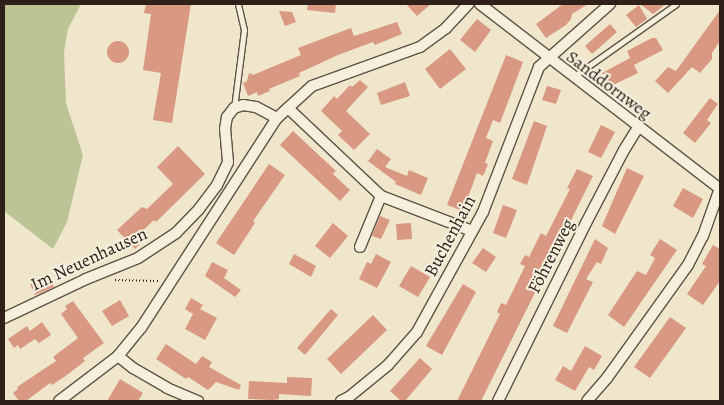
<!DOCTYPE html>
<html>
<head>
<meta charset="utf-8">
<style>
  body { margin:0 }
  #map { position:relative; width:724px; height:405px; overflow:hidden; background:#f0e6cc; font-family:Alegreya,serif }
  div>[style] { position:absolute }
  .green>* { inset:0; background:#bcc496 }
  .building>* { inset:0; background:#d89881 }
  .round { border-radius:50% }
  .path>* { height:2px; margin-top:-1px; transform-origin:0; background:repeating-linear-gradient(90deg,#2f201a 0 1px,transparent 0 3.5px) }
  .roads { filter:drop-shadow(1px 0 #5f5246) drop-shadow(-1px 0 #5f5246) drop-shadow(0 1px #5f5246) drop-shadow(0 -1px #5f5246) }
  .lane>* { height:5px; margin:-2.5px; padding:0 2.5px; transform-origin:2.5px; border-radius:2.5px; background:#f5efde }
  .street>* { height:10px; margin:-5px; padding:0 5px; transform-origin:5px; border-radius:5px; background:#f5efde }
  span { translate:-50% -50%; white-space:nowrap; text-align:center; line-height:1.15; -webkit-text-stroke:4px #f5efde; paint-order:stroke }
  .street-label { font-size:18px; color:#2f201a }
  .frame { position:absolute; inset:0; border:5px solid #2f201a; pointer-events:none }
</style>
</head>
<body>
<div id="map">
  <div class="green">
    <div style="clip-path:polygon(4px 4px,81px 4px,68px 29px,64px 52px,66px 103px,83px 155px,67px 222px,53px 249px,4px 211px)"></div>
  </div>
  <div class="building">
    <div style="clip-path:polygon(146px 4px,191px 4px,172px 123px,153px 120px,161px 73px,143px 70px,151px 14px,144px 13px)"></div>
    <div style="clip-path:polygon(308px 4px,336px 4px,335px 13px,307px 10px)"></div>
    <div style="clip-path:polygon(406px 4px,431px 4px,417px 16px)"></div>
    <div style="clip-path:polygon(563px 4px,588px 4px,572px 14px,571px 19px,566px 25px,546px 38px,536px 24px)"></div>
    <div style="clip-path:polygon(640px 4px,666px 4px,653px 14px)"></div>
    <div style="clip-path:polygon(639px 5px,647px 19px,636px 27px,626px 15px)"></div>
    <div style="clip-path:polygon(720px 10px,720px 41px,712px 53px,712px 59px,700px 73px,692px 67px,668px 93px,655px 81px,668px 67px,676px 71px)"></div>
    <div style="clip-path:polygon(279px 11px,292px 12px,296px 22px,285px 26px)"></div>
    <div style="clip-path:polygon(477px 19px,491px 30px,475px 52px,460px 40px)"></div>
    <div style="clip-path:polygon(397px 22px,402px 34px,375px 45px,373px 42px,338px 55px,299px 73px,300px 76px,269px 89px,270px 91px,258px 96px,257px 92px,248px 96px,243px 83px,247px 81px,249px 73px,253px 75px,301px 55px,298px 48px,351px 28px,354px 36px)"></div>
    <div style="clip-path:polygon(610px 24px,617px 32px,592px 54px,585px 46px)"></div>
    <div style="clip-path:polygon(652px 38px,656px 38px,663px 50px,634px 65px,638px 73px,609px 87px,602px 73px,630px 58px,631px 60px,627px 51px)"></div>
    <div class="round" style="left:107px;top:41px;width:22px;height:22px"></div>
    <div style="clip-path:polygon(450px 49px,466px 69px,440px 89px,425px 69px)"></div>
    <div style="clip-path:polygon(506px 55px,523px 62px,500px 123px,493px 120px,486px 138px,493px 141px,485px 163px,488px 164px,483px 176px,477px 173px,463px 211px,447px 205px)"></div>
    <div style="clip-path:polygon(360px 80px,368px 87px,346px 111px,370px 134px,354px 150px,338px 135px,342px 131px,321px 111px,334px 96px,337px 99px,350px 85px,352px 87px)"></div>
    <div style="clip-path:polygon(405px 82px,410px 96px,381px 105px,377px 93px)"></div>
    <div style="clip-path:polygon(547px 86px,561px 90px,556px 104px,542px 100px)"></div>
    <div style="clip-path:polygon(710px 98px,718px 104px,707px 120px,711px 123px,695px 143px,683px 133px)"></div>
    <div style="clip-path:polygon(534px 121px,547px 126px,527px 185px,512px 179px)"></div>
    <div style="clip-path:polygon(601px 125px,615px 132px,601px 158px,588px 152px)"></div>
    <div style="clip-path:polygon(293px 131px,336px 171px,333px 174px,350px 190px,340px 201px,280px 145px)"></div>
    <div style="clip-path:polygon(178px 146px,205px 174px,156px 222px,154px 220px,138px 235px,143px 241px,135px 249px,117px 230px,142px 207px,147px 209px,173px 184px,157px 167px)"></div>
    <div style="clip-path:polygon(377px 149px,391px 159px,385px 167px,407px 176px,409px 170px,428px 178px,421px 195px,395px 184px,396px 182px,368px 161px)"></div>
    <div style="clip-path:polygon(269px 164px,285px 175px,253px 221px,255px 223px,234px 255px,216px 243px)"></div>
    <div style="clip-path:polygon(627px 168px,644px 176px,615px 234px,602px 226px)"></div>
    <div style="clip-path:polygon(577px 169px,593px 176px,481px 401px,457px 401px,500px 314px,497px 312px,501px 303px,506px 305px,525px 266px,520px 264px,525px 255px,529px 257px,541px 233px,546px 236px,570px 189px,567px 188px)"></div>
    <div style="clip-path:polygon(683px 188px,703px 199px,693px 218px,673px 206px)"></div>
    <div style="clip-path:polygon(503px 205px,517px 210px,506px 238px,493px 233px)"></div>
    <div style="clip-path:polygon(380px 216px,390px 220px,381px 239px,372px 236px)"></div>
    <div style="clip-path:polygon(333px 223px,348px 236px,330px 258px,315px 246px)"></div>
    <div style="clip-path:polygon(411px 223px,412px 239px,397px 240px,396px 224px)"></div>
    <div style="clip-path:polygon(595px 239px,608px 248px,601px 264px,597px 262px,586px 279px,593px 282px,567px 333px,553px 326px)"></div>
    <div style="clip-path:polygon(660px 239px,677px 250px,624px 327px,608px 315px,637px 271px,646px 275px,655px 258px,650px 255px)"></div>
    <div style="clip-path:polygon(713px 245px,720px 249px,720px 281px,703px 305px,687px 294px,706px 266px,702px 264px)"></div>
    <div style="clip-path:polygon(483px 248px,496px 257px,486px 272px,472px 263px)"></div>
    <div style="clip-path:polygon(294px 254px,316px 266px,311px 277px,289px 264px)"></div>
    <div style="clip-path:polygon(376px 254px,391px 262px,377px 288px,359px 279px,367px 262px,371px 264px)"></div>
    <div style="clip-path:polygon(212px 262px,228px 270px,224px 278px,241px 290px,235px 297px,205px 276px)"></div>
    <div style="clip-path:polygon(411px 266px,430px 277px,418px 297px,399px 286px)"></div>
    <div style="clip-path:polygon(48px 275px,54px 287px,35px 295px,30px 284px)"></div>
    <div style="clip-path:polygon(463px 284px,476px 292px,442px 355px,426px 346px)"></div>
    <div style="clip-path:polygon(191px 298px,203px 305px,200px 309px,217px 318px,205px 340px,185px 329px,193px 314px,185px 309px)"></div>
    <div style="clip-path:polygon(120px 300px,129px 316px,112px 326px,102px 311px)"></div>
    <div style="clip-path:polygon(73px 301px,104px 343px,83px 358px,85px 361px,67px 375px,52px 385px,50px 383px,26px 401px,19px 401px,13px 393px,18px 389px,17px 387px,56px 361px,53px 357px,78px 338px,61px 314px,67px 309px,65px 306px)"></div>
    <div style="clip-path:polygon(331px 309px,338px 315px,305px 355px,297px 348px)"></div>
    <div style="clip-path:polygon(373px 315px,387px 330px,341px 374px,327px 359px)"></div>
    <div style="clip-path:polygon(670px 317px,686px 328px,650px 378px,634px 367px)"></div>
    <div style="clip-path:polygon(42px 322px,51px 335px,39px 343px,35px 339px,20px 349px,18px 345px,14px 348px,8px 339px,27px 326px,30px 331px)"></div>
    <div style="clip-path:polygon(166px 344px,196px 364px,202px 356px,212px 362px,209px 367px,241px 385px,239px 390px,216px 382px,208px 390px,188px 377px,186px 379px,156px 359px)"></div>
    <div style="clip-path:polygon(585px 346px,602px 356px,594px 370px,589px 367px,575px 391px,555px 380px,563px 366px,571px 371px)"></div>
    <div style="clip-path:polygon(420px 358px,432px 369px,405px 401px,401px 401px,390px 391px)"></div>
    <div style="clip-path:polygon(287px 377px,312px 378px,311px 396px,279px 394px,279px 399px,272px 400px,248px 399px,249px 381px,287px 383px)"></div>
    <div style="clip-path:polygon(120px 379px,143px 393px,138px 401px,107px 401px)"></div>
  </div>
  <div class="path">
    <div style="left:115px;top:280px;width:43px;rotate:1.3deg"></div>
  </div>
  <div class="roads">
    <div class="lane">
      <div style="left:573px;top:77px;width:126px;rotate:-35.3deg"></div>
      <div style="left:234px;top:108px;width:79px;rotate:-82.7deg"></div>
      <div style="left:244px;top:30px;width:27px;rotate:-103deg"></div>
    </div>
    <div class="street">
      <div style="left:480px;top:4px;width:303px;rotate:37.6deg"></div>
      <div style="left:288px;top:108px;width:128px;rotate:43.4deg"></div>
      <div style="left:381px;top:196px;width:97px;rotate:21deg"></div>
      <div style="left:360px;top:247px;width:55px;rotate:-67.6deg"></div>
      <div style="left:4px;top:318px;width:91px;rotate:-25.4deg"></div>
      <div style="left:86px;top:279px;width:56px;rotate:-22deg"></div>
      <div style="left:138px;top:258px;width:45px;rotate:-33.3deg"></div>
      <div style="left:176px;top:233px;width:33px;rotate:-46deg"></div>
      <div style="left:199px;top:209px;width:30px;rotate:-53deg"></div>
      <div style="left:217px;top:185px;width:25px;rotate:-64deg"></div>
      <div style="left:228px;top:162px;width:33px;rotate:-95deg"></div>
      <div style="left:225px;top:129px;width:12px;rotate:-81deg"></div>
      <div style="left:227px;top:117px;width:11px;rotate:-52deg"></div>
      <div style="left:234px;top:108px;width:9px;rotate:-18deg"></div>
      <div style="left:243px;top:105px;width:13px;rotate:9deg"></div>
      <div style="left:256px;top:107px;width:24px;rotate:28deg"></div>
      <div style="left:118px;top:356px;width:19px;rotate:39deg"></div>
      <div style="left:133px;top:368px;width:39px;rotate:30deg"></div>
      <div style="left:167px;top:388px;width:34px;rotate:23deg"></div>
      <div style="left:59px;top:401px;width:74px;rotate:-37.3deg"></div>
      <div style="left:118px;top:356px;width:36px;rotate:-51deg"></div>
      <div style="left:141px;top:328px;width:250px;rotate:-57.1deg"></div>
      <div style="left:277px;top:118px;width:47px;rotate:-42.4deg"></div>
      <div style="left:312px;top:86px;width:115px;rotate:-19.9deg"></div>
      <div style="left:420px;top:47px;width:32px;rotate:-36deg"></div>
      <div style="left:446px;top:28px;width:33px;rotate:-47deg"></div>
      <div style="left:341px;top:401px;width:9px;rotate:-27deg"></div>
      <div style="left:349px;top:397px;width:50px;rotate:-39.4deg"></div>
      <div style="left:388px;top:365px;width:44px;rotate:-48.7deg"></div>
      <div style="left:417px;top:332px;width:137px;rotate:-61.2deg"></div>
      <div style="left:483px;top:212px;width:155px;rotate:-68.9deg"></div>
      <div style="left:539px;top:67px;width:95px;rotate:-41.6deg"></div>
      <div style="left:498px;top:401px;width:199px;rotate:-63.7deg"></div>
      <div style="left:586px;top:223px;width:82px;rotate:-62.5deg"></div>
      <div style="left:624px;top:150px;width:26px;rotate:-58deg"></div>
      <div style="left:587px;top:401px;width:30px;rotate:-49deg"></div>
      <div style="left:607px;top:378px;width:139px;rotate:-54.4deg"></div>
      <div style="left:688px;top:265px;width:33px;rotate:-63deg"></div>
      <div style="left:703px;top:236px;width:51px;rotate:-70.5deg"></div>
    </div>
  </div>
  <div class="street-label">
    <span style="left:609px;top:85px;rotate:37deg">Sanddornweg</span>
    <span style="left:450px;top:236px;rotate:-62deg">Buchenhain</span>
    <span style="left:551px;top:256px;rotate:-63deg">Föhrenweg</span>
    <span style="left:89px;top:259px;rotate:-25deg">Im Neuenhausen</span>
  </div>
  <div class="frame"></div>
</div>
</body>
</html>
